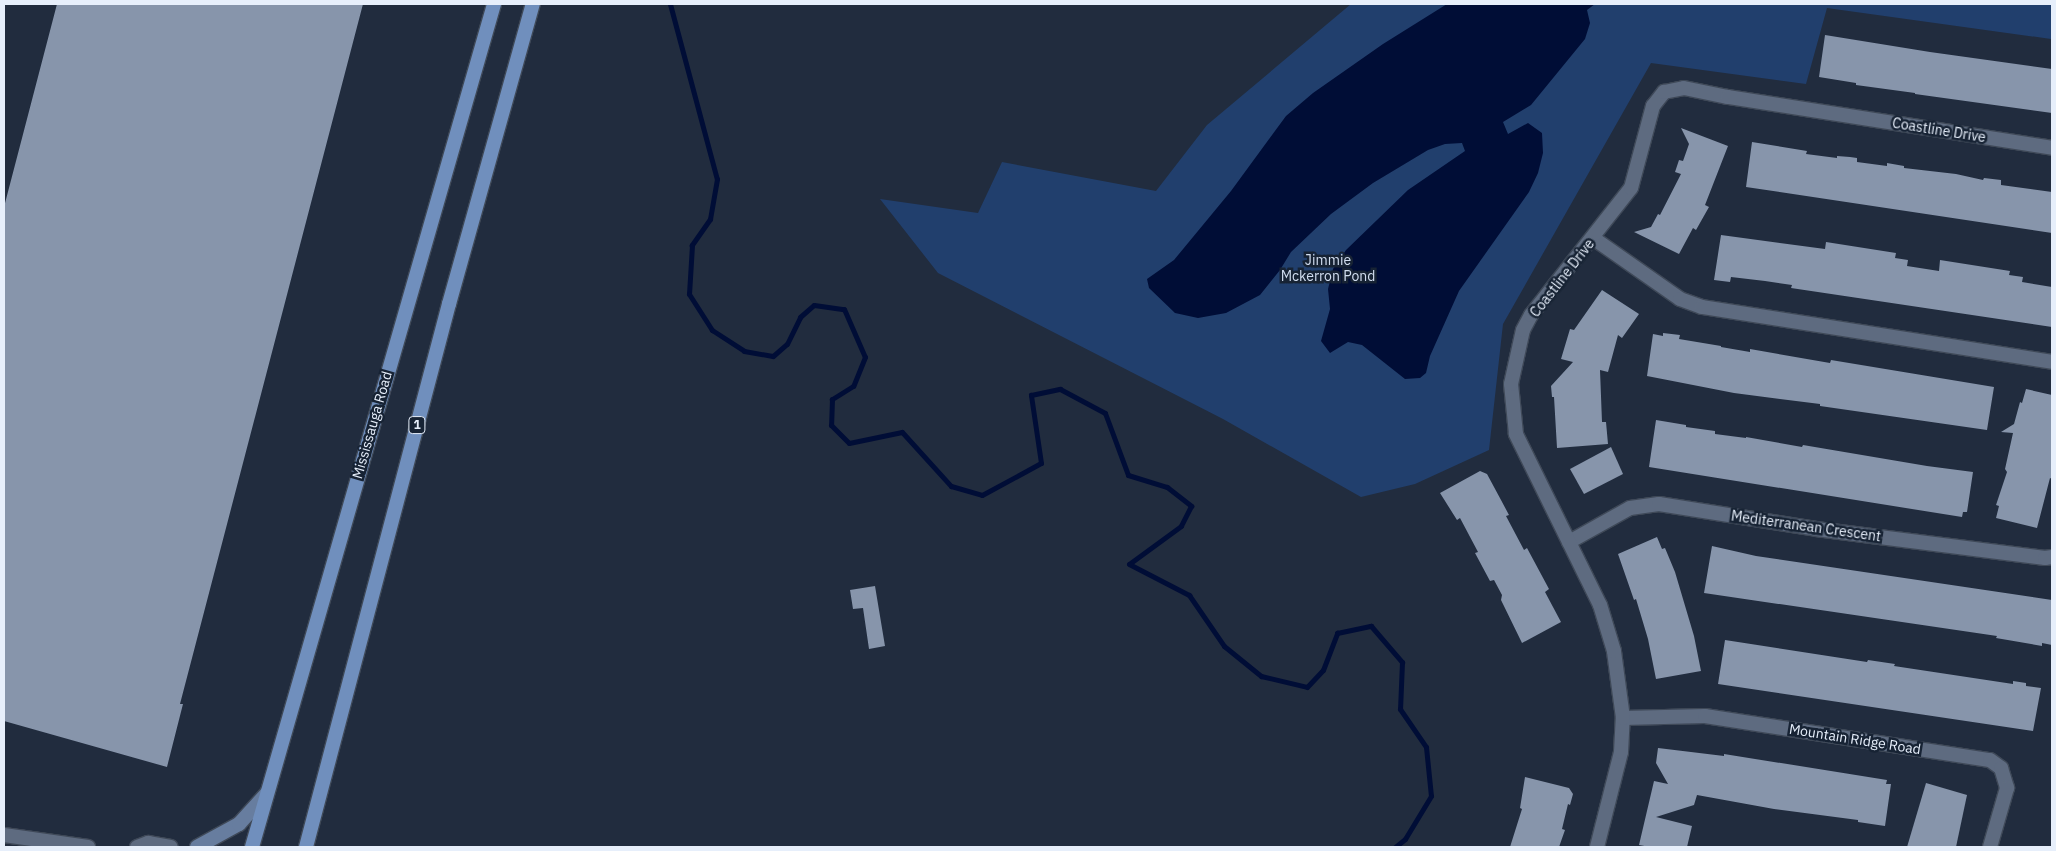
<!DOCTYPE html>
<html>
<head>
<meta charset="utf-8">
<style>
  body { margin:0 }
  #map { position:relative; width:2056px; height:851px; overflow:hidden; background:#212c3e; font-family:"IBM Plex Sans",sans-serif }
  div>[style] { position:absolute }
  .green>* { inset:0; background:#213f6d }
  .water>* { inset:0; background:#000d36 }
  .stream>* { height:5px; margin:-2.5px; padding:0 2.5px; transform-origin:2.5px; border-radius:2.5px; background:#000d36 }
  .building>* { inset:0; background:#8795ab }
  .roads { filter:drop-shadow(1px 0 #3f4958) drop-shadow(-1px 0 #3f4958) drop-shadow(0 1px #3f4958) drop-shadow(0 -1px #3f4958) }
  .minor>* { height:14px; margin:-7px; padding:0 7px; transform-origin:7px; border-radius:7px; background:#5e6b80 }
  .tertiary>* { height:14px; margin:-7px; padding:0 7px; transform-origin:7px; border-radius:7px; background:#5e6b80 }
  .secondary>* { height:14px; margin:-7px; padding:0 7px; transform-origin:7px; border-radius:7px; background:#677d9f }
  .primary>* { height:14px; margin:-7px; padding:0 7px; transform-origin:7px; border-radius:7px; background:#708fbd }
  span { translate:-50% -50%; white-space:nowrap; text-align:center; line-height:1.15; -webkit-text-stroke:5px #172334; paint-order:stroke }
  .shield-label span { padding:1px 4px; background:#172334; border:1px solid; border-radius:4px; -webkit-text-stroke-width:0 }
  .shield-label { font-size:12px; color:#e7effb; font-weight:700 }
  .street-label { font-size:14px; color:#e7effb }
  .park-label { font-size:14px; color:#d2def0 }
  .frame { position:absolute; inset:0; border:5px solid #e7effb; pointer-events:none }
</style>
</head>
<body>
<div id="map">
  <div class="green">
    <div style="clip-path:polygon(1351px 4px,2052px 4px,2052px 31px,2051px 39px,1827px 8px,1806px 84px,1651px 63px,1503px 324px,1489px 450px,1415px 484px,1361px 497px,1223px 419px,938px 273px,880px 199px,978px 213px,1002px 162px,1156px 191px,1207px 125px)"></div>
  </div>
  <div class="water">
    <div style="clip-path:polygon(1447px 4px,1595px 4px,1587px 10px,1590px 23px,1585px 39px,1531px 105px,1503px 122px,1508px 134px,1528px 123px,1542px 133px,1543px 153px,1538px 173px,1529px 192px,1459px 291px,1430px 356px,1426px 373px,1420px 378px,1405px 379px,1362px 345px,1348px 342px,1330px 353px,1321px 341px,1330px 309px,1328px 289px,1333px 269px,1346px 250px,1408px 190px,1465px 151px,1462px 143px,1445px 144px,1428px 150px,1373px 183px,1331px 214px,1291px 252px,1280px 270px,1260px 295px,1226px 313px,1198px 318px,1175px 313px,1149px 288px,1147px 279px,1174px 260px,1231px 191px,1286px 116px,1313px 93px,1383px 44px)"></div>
  </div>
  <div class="stream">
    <div style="left:670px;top:4px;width:181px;rotate:75deg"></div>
    <div style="left:717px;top:179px;width:41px;rotate:99.9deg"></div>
    <div style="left:710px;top:219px;width:32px;rotate:125deg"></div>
    <div style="left:692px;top:245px;width:49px;rotate:93.5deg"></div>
    <div style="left:689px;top:294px;width:43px;rotate:57.4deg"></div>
    <div style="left:712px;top:330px;width:38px;rotate:33deg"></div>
    <div style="left:744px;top:351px;width:29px;rotate:10deg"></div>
    <div style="left:773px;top:356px;width:18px;rotate:-41deg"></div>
    <div style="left:787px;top:344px;width:30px;rotate:-64deg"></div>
    <div style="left:800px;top:317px;width:18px;rotate:-41deg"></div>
    <div style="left:814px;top:305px;width:30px;rotate:8deg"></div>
    <div style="left:844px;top:309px;width:52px;rotate:66.4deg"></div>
    <div style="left:865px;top:357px;width:31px;rotate:112deg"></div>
    <div style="left:853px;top:386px;width:25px;rotate:148deg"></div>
    <div style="left:832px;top:399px;width:26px;rotate:92deg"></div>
    <div style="left:831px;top:425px;width:25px;rotate:45deg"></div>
    <div style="left:849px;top:443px;width:54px;rotate:-11.7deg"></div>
    <div style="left:902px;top:432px;width:73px;rotate:47.8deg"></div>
    <div style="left:951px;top:486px;width:32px;rotate:16deg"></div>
    <div style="left:982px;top:495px;width:67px;rotate:-28.5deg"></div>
    <div style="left:1041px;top:463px;width:69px;rotate:-98.4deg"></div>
    <div style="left:1031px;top:395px;width:30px;rotate:-12deg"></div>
    <div style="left:1060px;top:389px;width:51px;rotate:28.1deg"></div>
    <div style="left:1105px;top:413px;width:66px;rotate:69.6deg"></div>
    <div style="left:1128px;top:475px;width:41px;rotate:17.1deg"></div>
    <div style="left:1167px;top:487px;width:31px;rotate:38deg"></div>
    <div style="left:1191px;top:506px;width:22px;rotate:117deg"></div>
    <div style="left:1181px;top:526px;width:64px;rotate:143.8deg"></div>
    <div style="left:1129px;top:564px;width:68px;rotate:27.3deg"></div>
    <div style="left:1189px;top:595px;width:62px;rotate:55.5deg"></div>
    <div style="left:1224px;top:646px;width:48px;rotate:39deg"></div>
    <div style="left:1261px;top:676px;width:47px;rotate:13.4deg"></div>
    <div style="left:1307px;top:687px;width:23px;rotate:-47deg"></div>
    <div style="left:1323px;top:670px;width:40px;rotate:-69deg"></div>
    <div style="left:1337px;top:633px;width:35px;rotate:-12deg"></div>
    <div style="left:1371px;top:626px;width:48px;rotate:49.3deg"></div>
    <div style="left:1402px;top:662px;width:47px;rotate:92.4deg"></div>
    <div style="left:1400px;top:709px;width:46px;rotate:55.6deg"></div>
    <div style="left:1426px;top:747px;width:49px;rotate:84.2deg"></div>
    <div style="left:1431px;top:796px;width:50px;rotate:121.2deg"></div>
    <div style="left:1405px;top:839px;width:13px;rotate:141deg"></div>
  </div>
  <div class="building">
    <div style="clip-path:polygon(57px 4px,363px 4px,180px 704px,183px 704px,167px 767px,4px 721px,4px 207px)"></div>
    <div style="clip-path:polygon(1825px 35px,1930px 52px,2052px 69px,2052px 113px,1915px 94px,1915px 93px,1856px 85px,1856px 83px,1819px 77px)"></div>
    <div style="clip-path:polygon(1681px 128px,1728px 146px,1705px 205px,1709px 207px,1696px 230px,1693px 228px,1679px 254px,1634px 232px,1651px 227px,1658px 214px,1660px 215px,1681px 174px,1675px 172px,1679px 160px,1683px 161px,1689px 144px)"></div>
    <div style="clip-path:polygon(1752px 142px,1807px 151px,1806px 154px,1837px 158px,1837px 156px,1850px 157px,1857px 158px,1857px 162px,1887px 166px,1887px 163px,1904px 166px,1904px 168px,1956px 174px,1983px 180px,1984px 178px,2001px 180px,2001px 185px,2052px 192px,2052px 233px,1746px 187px)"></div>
    <div style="clip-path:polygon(1721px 235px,1825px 249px,1826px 242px,1896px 253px,1895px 258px,1908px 260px,1907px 266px,1939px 271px,1940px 260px,2010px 271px,2009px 275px,2023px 277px,2022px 282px,2052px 287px,2052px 327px,1791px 288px,1792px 285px,1765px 281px,1731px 277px,1730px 282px,1714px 280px)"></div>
    <div style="clip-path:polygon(1602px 290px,1639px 314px,1622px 338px,1618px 335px,1608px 372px,1600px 370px,1602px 422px,1606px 422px,1608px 444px,1557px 448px,1554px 397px,1552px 397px,1551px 386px,1573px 362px,1561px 359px,1570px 329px,1574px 330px)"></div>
    <div style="clip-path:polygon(1663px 333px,1680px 335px,1679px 339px,1721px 346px,1721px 347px,1750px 352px,1750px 349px,1830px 363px,1831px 360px,1994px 387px,1987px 430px,1820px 406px,1820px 404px,1734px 393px,1647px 376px,1653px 334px,1663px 336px)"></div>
    <div style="clip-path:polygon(2026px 389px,2052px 395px,2052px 479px,2050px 478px,2037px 528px,1996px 518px,1999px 506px,1996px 505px,2007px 472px,2005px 469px,2013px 433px,2001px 432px,2014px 424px,2020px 402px,2022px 403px)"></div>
    <div style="clip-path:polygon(1656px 420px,1686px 425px,1686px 427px,1715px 431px,1715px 434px,1746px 438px,1746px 437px,1802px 447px,1803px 445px,1927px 466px,1973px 472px,1967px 512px,1963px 512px,1962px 517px,1649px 467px)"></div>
    <div style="clip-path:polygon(1611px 447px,1623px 474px,1584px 494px,1570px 469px)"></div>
    <div style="clip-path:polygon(1480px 471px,1487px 474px,1501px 500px,1509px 515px,1506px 516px,1524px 550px,1527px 548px,1549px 589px,1545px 592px,1561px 622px,1522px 643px,1501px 600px,1502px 595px,1494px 580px,1490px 581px,1475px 553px,1478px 552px,1460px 518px,1457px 520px,1440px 493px)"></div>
    <div style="clip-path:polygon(1657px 537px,1662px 549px,1665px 548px,1675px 572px,1694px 636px,1701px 671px,1656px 679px,1648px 639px,1636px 599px,1634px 600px,1618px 554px)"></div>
    <div style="clip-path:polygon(1712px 546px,1756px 556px,2052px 600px,2052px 645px,2042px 643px,2042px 646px,1996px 638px,1997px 636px,1704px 593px)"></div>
    <div style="clip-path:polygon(875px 586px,885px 646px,869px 649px,863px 608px,853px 609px,850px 590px)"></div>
    <div style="clip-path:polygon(1725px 640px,1867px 662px,1868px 660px,1895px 664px,1894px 666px,2013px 684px,2013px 681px,2026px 683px,2026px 686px,2041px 688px,2033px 731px,1718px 684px)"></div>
    <div style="clip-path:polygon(1658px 748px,1724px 756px,1724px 754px,1887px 780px,1886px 784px,1891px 784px,1885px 826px,1858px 822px,1858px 820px,1774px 809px,1697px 795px,1694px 805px,1656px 817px,1692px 826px,1687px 847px,1650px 847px,1639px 845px,1654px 781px,1668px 784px,1656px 763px)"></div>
    <div style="clip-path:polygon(1525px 777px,1569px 788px,1573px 794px,1570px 805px,1568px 804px,1562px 829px,1565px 830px,1559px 847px,1510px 847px,1522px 809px,1520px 808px)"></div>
    <div style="clip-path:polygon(1926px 783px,1967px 795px,1956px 847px,1907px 847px)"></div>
  </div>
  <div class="roads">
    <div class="minor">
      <div style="left:1593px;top:238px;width:106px;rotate:35deg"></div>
      <div style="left:1680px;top:299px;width:23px;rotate:20deg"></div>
      <div style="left:1702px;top:307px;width:354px;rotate:8.9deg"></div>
      <div style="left:1569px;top:542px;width:70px;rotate:-29.1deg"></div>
      <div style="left:1630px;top:508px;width:29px;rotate:-8deg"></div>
      <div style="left:1659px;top:504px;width:159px;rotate:9deg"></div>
      <div style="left:1816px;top:529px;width:231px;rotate:7.2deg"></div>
      <div style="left:2045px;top:558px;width:7px;rotate:-8deg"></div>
      <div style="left:1623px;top:718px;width:82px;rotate:-1.4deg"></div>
      <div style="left:1705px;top:716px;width:288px;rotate:8.8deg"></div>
      <div style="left:1990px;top:760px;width:14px;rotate:36deg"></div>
      <div style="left:2001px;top:768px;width:21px;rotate:73deg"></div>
      <div style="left:2007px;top:788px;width:61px;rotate:106.1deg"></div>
      <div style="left:1597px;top:847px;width:98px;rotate:-75.8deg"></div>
      <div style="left:1621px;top:752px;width:34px;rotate:-87deg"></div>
      <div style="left:1623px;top:718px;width:68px;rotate:-97.7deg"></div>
      <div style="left:1614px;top:651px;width:48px;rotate:-106.9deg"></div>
      <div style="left:1600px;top:605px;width:191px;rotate:-116.2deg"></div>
      <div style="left:1516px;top:434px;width:50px;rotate:-95.7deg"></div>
      <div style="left:1511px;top:384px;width:55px;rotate:-77.5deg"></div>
      <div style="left:1523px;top:330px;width:17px;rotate:-62deg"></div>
      <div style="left:1531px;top:315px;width:162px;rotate:-51.8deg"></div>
      <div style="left:1631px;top:188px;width:85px;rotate:-75deg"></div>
      <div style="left:1653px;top:106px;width:18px;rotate:-52deg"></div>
      <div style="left:1664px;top:92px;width:20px;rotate:-11deg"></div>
      <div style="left:1684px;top:88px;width:45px;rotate:11.6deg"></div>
      <div style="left:1728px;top:97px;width:328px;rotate:8.9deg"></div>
    </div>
    <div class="tertiary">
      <div style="left:4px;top:835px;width:85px;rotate:8.1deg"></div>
      <div style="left:137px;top:847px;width:12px;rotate:-20deg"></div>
      <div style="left:148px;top:843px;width:23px;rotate:10deg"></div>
    </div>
    <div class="secondary">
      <div style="left:197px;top:847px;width:48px;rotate:-28.7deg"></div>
      <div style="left:239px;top:824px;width:42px;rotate:-47.9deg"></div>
    </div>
    <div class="primary">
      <div style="left:252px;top:847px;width:877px;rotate:-73.98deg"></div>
      <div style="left:306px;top:847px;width:562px;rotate:-75.25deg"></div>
      <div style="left:449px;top:304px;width:312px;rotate:-74.4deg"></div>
    </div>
  </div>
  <div class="shield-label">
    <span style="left:417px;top:425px">1</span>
  </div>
  <div class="street-label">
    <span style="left:1939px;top:130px;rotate:9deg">Coastline Drive</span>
    <span style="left:1562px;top:278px;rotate:-52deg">Coastline Drive</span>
    <span style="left:372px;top:425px;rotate:-74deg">Mississauga Road</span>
    <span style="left:1806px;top:526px;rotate:8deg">Mediterranean Crescent</span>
    <span style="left:1855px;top:739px;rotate:9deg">Mountain Ridge Road</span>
  </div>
  <div class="park-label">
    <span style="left:1328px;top:268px">Jimmie<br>Mckerron Pond</span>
  </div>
  <div class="frame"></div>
</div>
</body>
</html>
